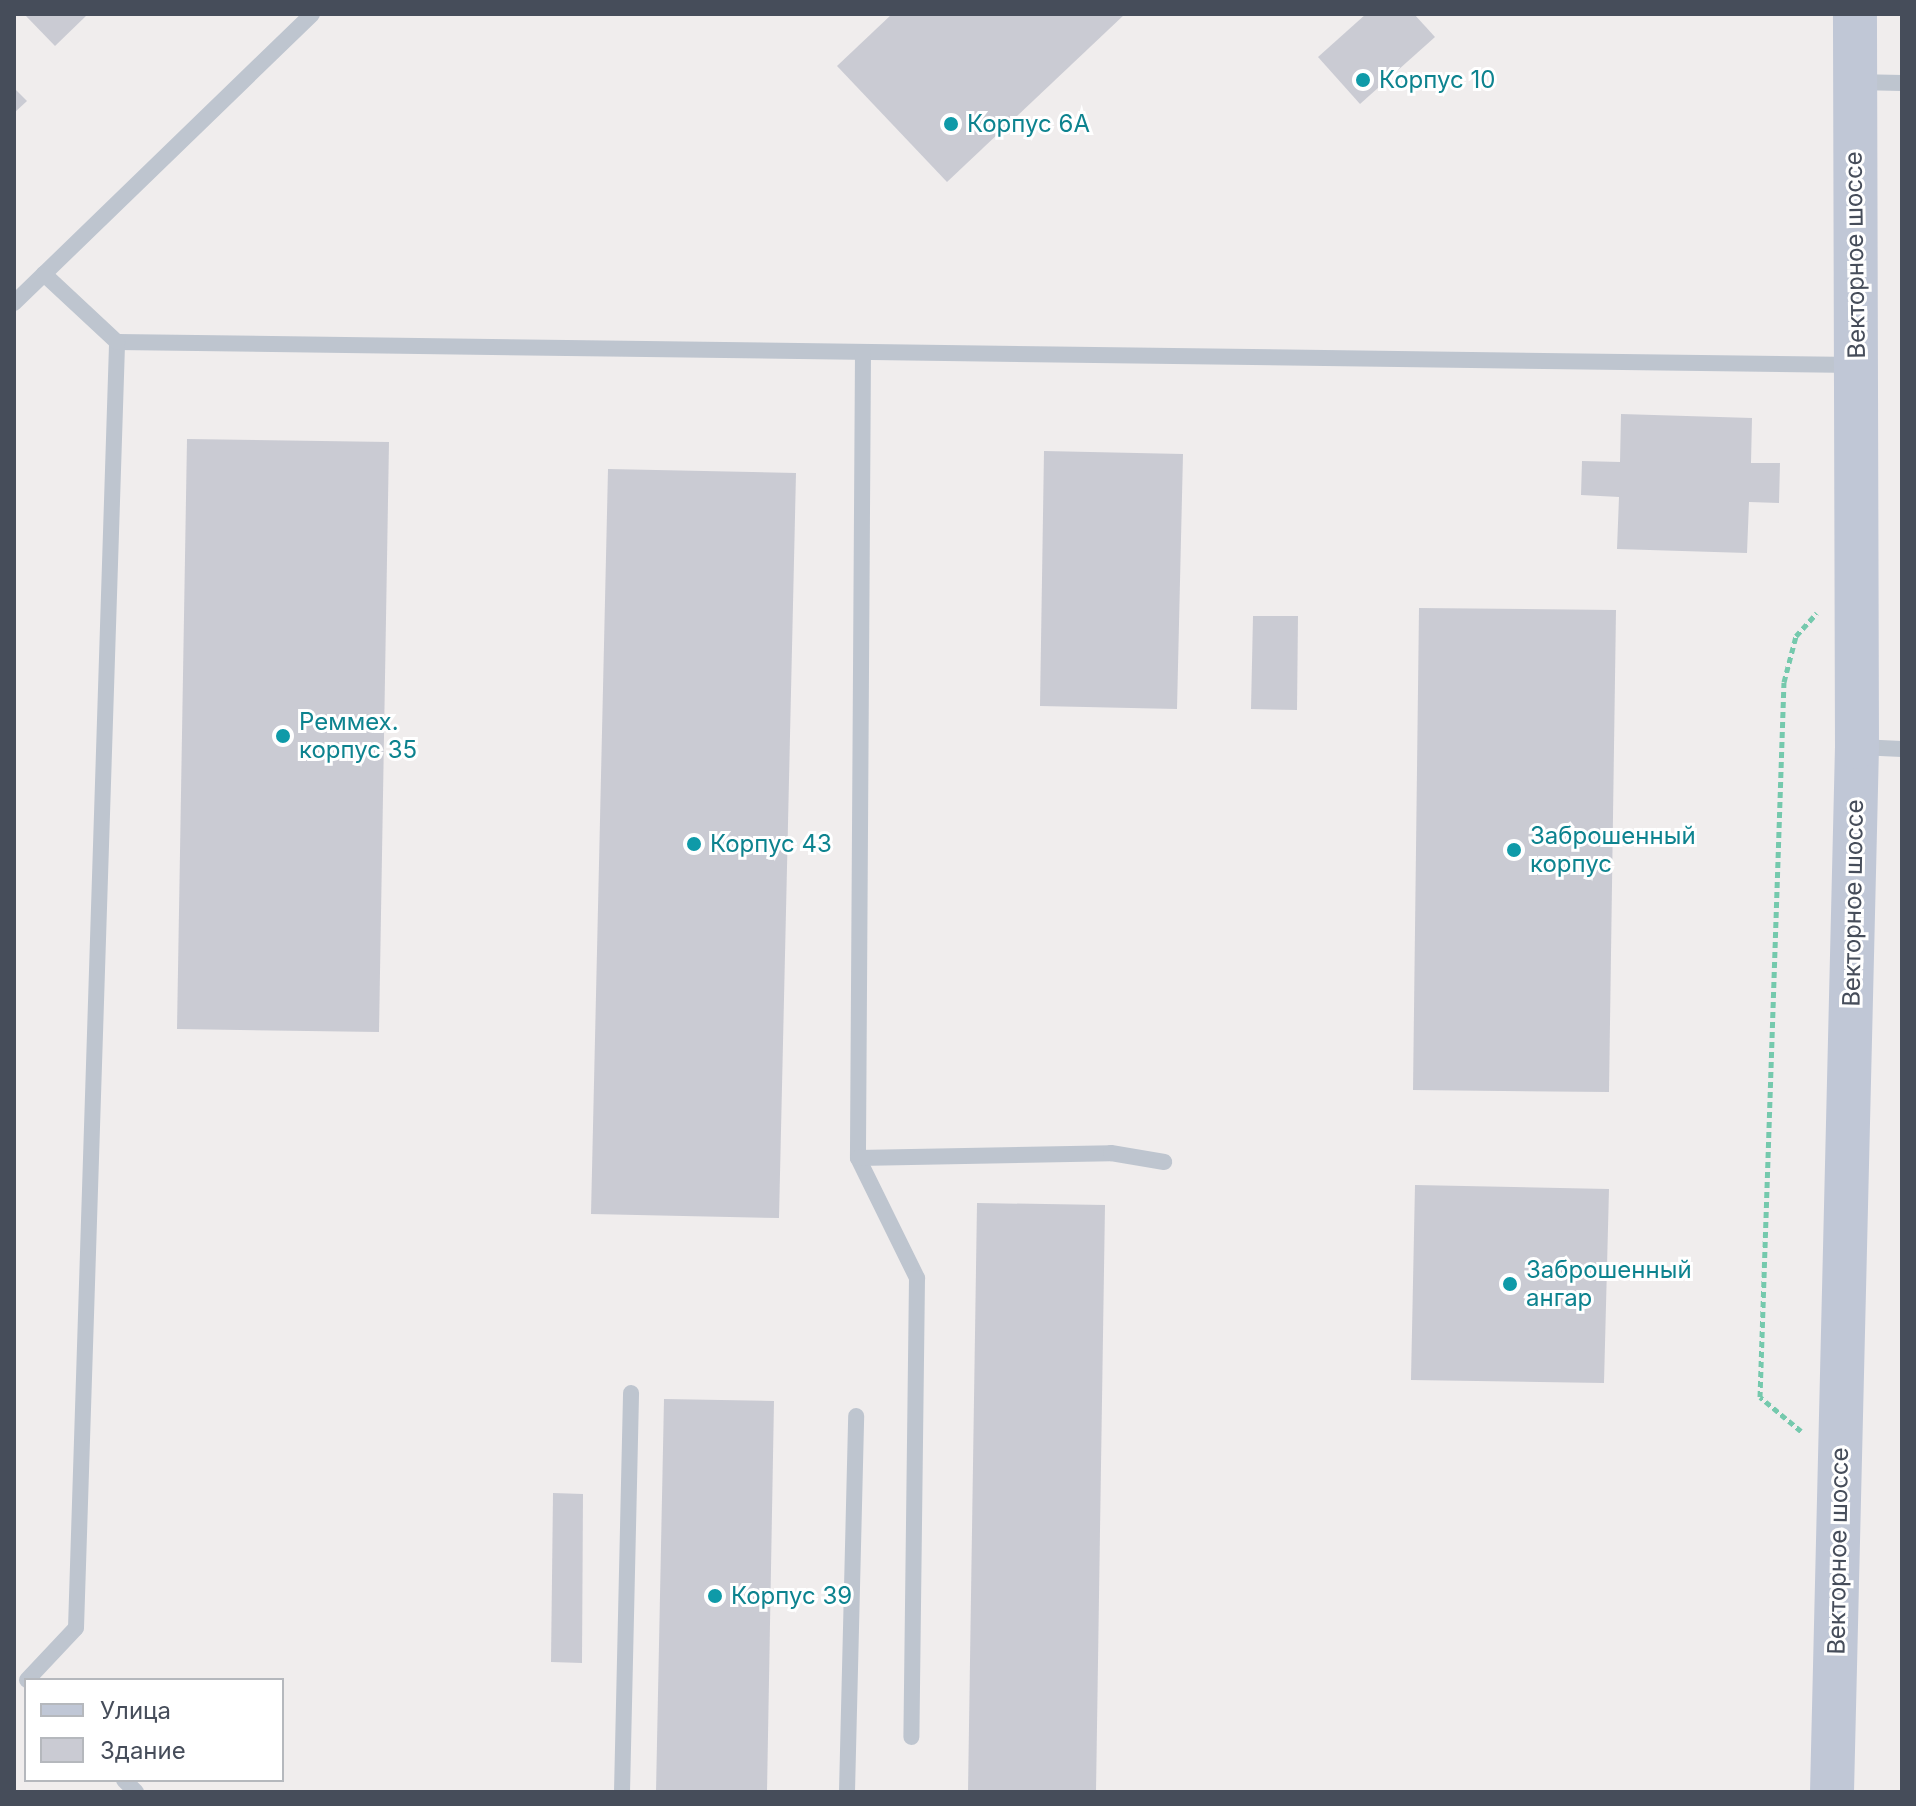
<!DOCTYPE html>
<html>
<head>
<meta charset="utf-8">
<style>
  body { margin:0 }
  #map { position:relative; width:1916px; height:1806px; overflow:hidden; background:#f0eded; font-family:Inter,sans-serif }
  div>[style] { position:absolute }
  .building>* { inset:0; background:#cacbd3 }
  .path>* { height:5px; margin-top:-2.5px; transform-origin:0; background:repeating-linear-gradient(90deg,#75c9ad 0 6px,transparent 0 10px) }
  .service>* { height:16px; margin:-8px; padding:0 8px; transform-origin:8px; border-radius:8px; background:#bec5cf }
  .secondary>* { height:44px; margin:-22px; padding:0 22px; transform-origin:22px; border-radius:22px; background:#c0c7d6 }
  .dots>* { width:22px; height:22px; translate:-50% -50%; box-sizing:border-box; border:4px solid #fff; border-radius:50% }
  span { translate:-50% -50%; white-space:nowrap; text-align:center; line-height:1.15; -webkit-text-stroke:6px #fff; paint-order:stroke }
  .culture-label { font-size:24px; color:#0d838f }
  .left { translate:0 -50%; text-align:left }
  .street-label { font-size:24px; color:#464d5a }
  .frame { position:absolute; inset:0; border:16px solid #464d5a; pointer-events:none }
  .legend { position:absolute; left:24px; top:1678px; width:260px; height:104px; box-sizing:border-box; background:#fff; border:2px solid #b5b8bd; margin:0; padding:10px 14px; list-style:none; font-size:24px; color:#464d5a }
  .legend li { display:flex; align-items:center; gap:16px; height:40px }
  .legend b { width:40px; border:2px solid #b5b8bd }
</style>
</head>
<body>
<div id="map">
  <div class="building">
    <div style="clip-path:polygon(24px 14px,88px 14px,55px 46px)"></div>
    <div style="clip-path:polygon(892px 14px,1125px 14px,947px 182px,837px 66px)"></div>
    <div style="clip-path:polygon(1366px 14px,1414px 14px,1435px 37px,1360px 104px,1318px 57px)"></div>
    <div style="clip-path:polygon(14px 88px,27px 101px,14px 113px)"></div>
    <div style="clip-path:polygon(1621px 414px,1752px 418px,1751px 463px,1780px 463px,1779px 503px,1749px 502px,1747px 553px,1617px 549px,1619px 497px,1581px 495px,1582px 461px,1620px 462px)"></div>
    <div style="clip-path:polygon(187px 439px,389px 442px,379px 1032px,177px 1029px)"></div>
    <div style="clip-path:polygon(1044px 451px,1183px 454px,1177px 709px,1040px 706px)"></div>
    <div style="clip-path:polygon(608px 469px,796px 473px,779px 1218px,591px 1214px)"></div>
    <div style="clip-path:polygon(1419px 608px,1616px 610px,1609px 1092px,1413px 1090px)"></div>
    <div style="clip-path:polygon(1253px 616px,1298px 616px,1297px 710px,1251px 709px)"></div>
    <div style="clip-path:polygon(1415px 1185px,1609px 1189px,1604px 1383px,1411px 1380px)"></div>
    <div style="clip-path:polygon(977px 1203px,1105px 1205px,1096px 1792px,968px 1792px)"></div>
    <div style="clip-path:polygon(664px 1399px,774px 1401px,767px 1792px,656px 1792px)"></div>
    <div style="clip-path:polygon(553px 1493px,583px 1494px,582px 1663px,551px 1662px)"></div>
  </div>
  <div class="path">
    <div style="left:1801px;top:1431px;width:53px;rotate:-140.3deg"></div>
    <div style="left:1760px;top:1397px;width:715px;rotate:-88.08deg"></div>
    <div style="left:1784px;top:682px;width:48px;rotate:-75.4deg"></div>
    <div style="left:1796px;top:636px;width:31px;rotate:-48deg"></div>
  </div>
  <div class="service">
    <div style="left:1855px;top:82px;width:47px;rotate:1.2deg"></div>
    <div style="left:14px;top:303px;width:415px;rotate:-44.1deg"></div>
    <div style="left:117px;top:342px;width:1738px;rotate:0.76deg"></div>
    <div style="left:863px;top:352px;width:806px;rotate:90.36deg"></div>
    <div style="left:858px;top:1158px;width:134px;rotate:63.8deg"></div>
    <div style="left:917px;top:1278px;width:459px;rotate:90.7deg"></div>
    <div style="left:1859px;top:747px;width:43px;rotate:2.7deg"></div>
    <div style="left:858px;top:1158px;width:253px;rotate:-1.1deg"></div>
    <div style="left:1111px;top:1153px;width:54px;rotate:9.6deg"></div>
    <div style="left:27px;top:1680px;width:71px;rotate:-46.7deg"></div>
    <div style="left:76px;top:1628px;width:1287px;rotate:-88.17deg"></div>
    <div style="left:117px;top:342px;width:100px;rotate:-137deg"></div>
    <div style="left:124px;top:1780px;width:17px;rotate:45deg"></div>
    <div style="left:622px;top:1792px;width:399px;rotate:-88.7deg"></div>
    <div style="left:847px;top:1792px;width:376px;rotate:-88.6deg"></div>
  </div>
  <div class="secondary">
    <div style="left:1832px;top:1792px;width:1045px;rotate:-88.63deg"></div>
    <div style="left:1857px;top:747px;width:733px;rotate:-90.16deg"></div>
  </div>
  <div class="dots">
    <div style="left:1363px;top:80px;background:#0f9aa8"></div>
    <div style="left:951px;top:124px;background:#0f9aa8"></div>
    <div style="left:283px;top:736px;background:#0f9aa8"></div>
    <div style="left:694px;top:844px;background:#0f9aa8"></div>
    <div style="left:1514px;top:850px;background:#0f9aa8"></div>
    <div style="left:1510px;top:1284px;background:#0f9aa8"></div>
    <div style="left:715px;top:1596px;background:#0f9aa8"></div>
  </div>
  <div class="culture-label">
    <span class="left" style="left:1379px;top:80px">Корпус 10</span>
    <span class="left" style="left:967px;top:124px">Корпус 6А</span>
    <span class="left" style="left:299px;top:736px">Реммех.<br>корпус 35</span>
    <span class="left" style="left:1530px;top:850px">Заброшенный<br>корпус</span>
    <span class="left" style="left:710px;top:844px">Корпус 43</span>
    <span class="left" style="left:1526px;top:1284px">Заброшенный<br>ангар</span>
    <span class="left" style="left:731px;top:1596px">Корпус 39</span>
  </div>
  <div class="street-label">
    <span style="left:1855px;top:255px;rotate:-91deg">Векторное шоссе</span>
    <span style="left:1853px;top:903px;rotate:-89deg">Векторное шоссе</span>
    <span style="left:1838px;top:1551px;rotate:-89deg">Векторное шоссе</span>
  </div>
  <div class="frame"></div>
  <ul class="legend">
  <li><b style="height:10px;background:#c0c7d6"></b>Улица</li>
  <li><b style="height:22px;background:#cacbd3"></b>Здание</li>
  </ul>
</div>
</body>
</html>
